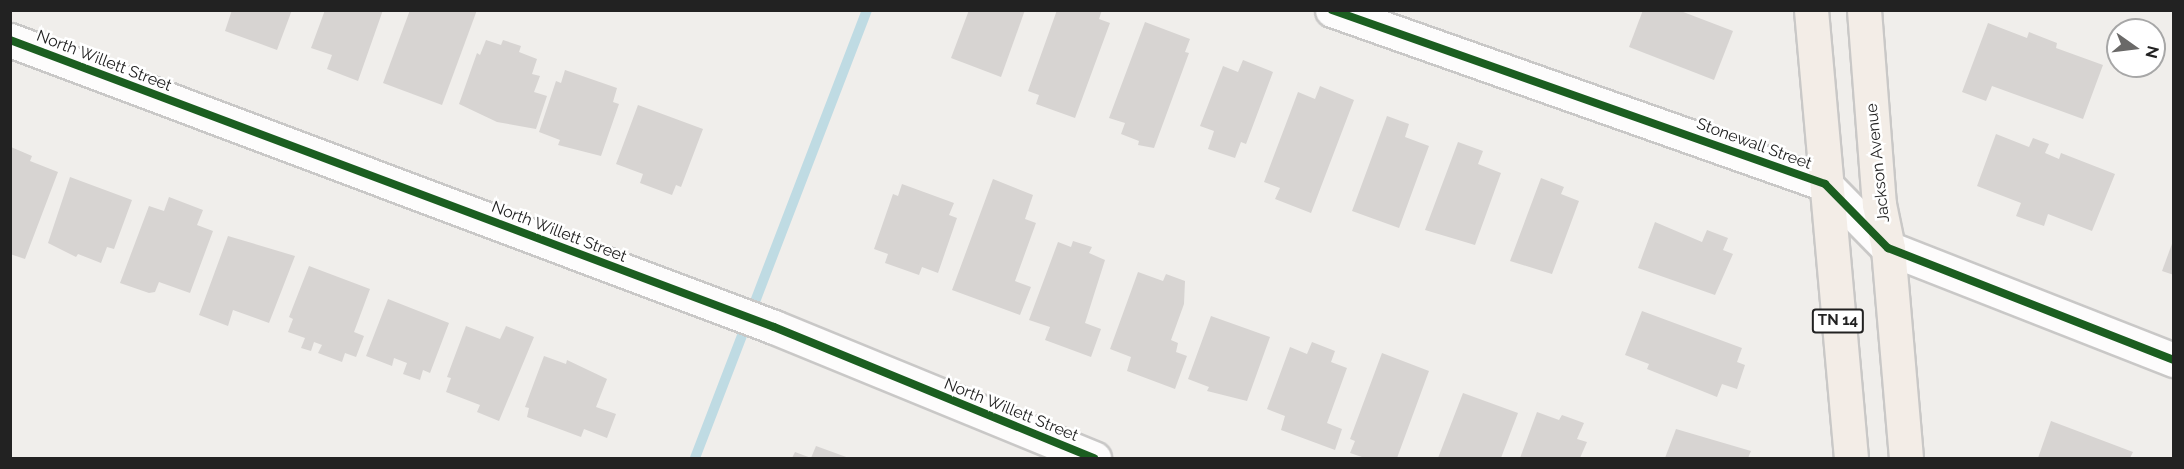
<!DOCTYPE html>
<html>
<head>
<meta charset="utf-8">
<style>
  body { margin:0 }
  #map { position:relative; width:2184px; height:469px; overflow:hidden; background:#f0eeeb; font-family:Raleway,sans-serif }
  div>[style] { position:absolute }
  .stream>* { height:10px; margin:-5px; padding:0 5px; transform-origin:5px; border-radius:5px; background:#bfdbe3 }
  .building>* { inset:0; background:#d7d4d2 }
  .roads { filter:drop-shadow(2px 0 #c9c8c7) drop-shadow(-2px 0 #c9c8c7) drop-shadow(0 2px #c9c8c7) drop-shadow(0 -2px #c9c8c7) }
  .street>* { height:33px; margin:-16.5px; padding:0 16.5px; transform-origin:16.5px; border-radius:16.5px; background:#fdfcfc }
  .primary>* { height:33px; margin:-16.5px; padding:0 16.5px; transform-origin:16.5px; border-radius:16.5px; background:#f3ede7 }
  .cycleway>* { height:8px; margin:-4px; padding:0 4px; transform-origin:4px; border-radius:4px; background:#1b5e20 }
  span { translate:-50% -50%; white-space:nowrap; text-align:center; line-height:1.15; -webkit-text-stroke:5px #fff; paint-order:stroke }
  .shield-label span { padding:2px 4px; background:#fff; border:2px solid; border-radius:4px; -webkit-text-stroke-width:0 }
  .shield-label { font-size:15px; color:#222; font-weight:700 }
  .street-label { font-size:16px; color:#222 }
  .frame { position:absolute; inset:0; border:12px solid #222; pointer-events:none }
  .north { position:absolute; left:2106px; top:18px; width:60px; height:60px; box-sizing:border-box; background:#fff; border:2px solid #a7a7a7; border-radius:50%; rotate:104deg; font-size:16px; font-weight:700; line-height:24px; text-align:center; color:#222 }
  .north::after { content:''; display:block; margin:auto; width:21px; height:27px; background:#6a6968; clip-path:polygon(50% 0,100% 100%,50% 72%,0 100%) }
</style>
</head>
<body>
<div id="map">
  <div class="stream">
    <div style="left:695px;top:458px;width:480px;rotate:-69deg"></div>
  </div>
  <div class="building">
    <div style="clip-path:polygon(232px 10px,292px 10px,277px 50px,225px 31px)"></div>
    <div style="clip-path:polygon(325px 10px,383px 10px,358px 81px,327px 69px,332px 55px,311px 48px)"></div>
    <div style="clip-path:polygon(410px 10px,477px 10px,442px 105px,383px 83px)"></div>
    <div style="clip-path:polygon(969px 10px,1025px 10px,1001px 77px,951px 58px)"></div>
    <div style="clip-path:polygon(1057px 10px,1102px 10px,1099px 19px,1110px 23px,1075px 118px,1036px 104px,1039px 95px,1028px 91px)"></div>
    <div style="clip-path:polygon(1643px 10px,1678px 10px,1733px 31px,1714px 80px,1629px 47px)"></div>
    <div style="clip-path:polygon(1145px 22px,1190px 39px,1185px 52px,1189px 53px,1154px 148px,1138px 145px,1139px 141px,1121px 134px,1125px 123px,1109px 118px)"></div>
    <div style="clip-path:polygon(1988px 23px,2027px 38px,2029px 32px,2057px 43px,2056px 48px,2103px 65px,2083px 119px,1992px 86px,1986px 101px,1962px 92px)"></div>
    <div style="clip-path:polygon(486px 40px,501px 45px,503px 40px,521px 46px,519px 52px,537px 59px,532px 74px,540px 76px,534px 92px,547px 96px,536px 129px,497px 122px,459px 104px,477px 53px,480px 55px)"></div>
    <div style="clip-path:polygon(1243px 60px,1273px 72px,1246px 144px,1241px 142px,1235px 158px,1208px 149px,1214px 131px,1200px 126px,1223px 66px,1238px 72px)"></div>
    <div style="clip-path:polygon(565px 70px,617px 88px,613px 102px,619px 104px,601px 156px,558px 145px,560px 140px,539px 132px,556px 81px,561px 83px)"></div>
    <div style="clip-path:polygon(1320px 86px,1354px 100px,1311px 213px,1275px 199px,1280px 188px,1264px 182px,1298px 92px,1315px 99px)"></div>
    <div style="clip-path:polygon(638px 105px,703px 129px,681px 187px,676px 185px,672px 195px,640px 183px,643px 174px,616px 164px)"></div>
    <div style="clip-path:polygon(1387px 116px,1409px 124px,1405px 137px,1429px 146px,1399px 228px,1352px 211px)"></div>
    <div style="clip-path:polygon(1996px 134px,2029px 147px,2033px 138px,2049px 144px,2045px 153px,2059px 159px,2061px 153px,2115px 174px,2092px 231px,2048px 214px,2044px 226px,2016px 216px,2021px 203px,1977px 186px)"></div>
    <div style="clip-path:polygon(1458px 142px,1483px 151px,1478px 164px,1501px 173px,1475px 245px,1425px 230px)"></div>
    <div style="clip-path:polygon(11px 147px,32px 156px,30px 161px,58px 172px,25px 259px,10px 254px)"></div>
    <div style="clip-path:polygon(70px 177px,132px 200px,114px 249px,107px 247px,101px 263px,78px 254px,76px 257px,48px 243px)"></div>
    <div style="clip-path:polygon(1541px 178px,1564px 187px,1561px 194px,1579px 201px,1552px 274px,1510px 261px)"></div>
    <div style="clip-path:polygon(993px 179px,1033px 195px,1025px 219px,1036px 223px,1015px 281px,1031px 287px,1020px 315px,952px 290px)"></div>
    <div style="clip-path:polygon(902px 184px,954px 203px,949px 215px,957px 218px,938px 273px,922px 267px,919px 275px,885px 263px,888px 254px,874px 249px,893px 194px,898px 196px)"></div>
    <div style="clip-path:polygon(169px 197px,203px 210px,197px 225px,213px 231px,190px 293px,159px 282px,155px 292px,149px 293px,120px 283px,149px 206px,164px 211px)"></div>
    <div style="clip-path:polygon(1655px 222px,1702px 242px,1707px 230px,1728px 238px,1723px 250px,1733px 254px,1715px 295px,1638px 268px)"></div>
    <div style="clip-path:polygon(228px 236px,295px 256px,269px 323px,233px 310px,228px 326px,199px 315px)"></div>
    <div style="clip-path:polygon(1073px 241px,1092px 247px,1089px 253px,1105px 260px,1085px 323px,1101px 329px,1091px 357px,1045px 340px,1050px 327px,1029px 320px,1058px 242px,1071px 247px)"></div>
    <div style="clip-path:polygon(2173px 241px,2174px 241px,2174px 275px,2162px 271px)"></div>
    <div style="clip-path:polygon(309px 266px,370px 289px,354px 332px,364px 336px,356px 357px,345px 353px,342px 362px,318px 353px,322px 345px,314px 342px,311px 351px,301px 348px,305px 338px,288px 332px,293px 319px,289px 317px)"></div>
    <div style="clip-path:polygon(1138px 272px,1163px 281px,1166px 274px,1185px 281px,1184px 304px,1171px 340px,1178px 343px,1176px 352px,1187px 356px,1175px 389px,1127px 371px,1131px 357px,1110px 349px)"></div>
    <div style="clip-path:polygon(388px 299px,449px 323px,430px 373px,423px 370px,420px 380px,403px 374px,407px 363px,394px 358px,392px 366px,366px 356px)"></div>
    <div style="clip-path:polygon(1642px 311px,1742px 348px,1737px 362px,1745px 365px,1737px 389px,1722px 384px,1717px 397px,1647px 369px,1649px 364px,1625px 355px)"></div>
    <div style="clip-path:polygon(1211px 316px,1270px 337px,1247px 401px,1207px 391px,1209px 387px,1188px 379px)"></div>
    <div style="clip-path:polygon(466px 326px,500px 339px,506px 326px,534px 337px,499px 421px,477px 412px,480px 405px,446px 392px,451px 378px,447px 377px)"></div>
    <div style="clip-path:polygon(1312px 342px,1335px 351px,1331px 362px,1347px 368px,1327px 423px,1342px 429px,1335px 450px,1281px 430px,1285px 416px,1267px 409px,1290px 347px,1307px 354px)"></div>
    <div style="clip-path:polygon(1382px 353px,1429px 371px,1397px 458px,1365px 458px,1350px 453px,1355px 441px,1350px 439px)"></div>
    <div style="clip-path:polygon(544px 356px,566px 364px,567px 360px,607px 379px,596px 407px,616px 414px,607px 438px,584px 429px,581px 437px,527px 417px,529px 408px,525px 407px)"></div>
    <div style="clip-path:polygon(1463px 393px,1518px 413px,1501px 458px,1438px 458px)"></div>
    <div style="clip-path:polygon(1537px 412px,1559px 420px,1562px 415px,1584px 423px,1577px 439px,1587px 442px,1580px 458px,1520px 458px)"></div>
    <div style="clip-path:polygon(2051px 421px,2133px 452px,2130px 458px,2038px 458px)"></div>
    <div style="clip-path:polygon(1676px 429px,1751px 451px,1748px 458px,1665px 458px)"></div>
    <div style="clip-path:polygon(816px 446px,849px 458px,811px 458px)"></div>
    <div style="clip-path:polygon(795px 452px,811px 458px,792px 458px)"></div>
  </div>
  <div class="roads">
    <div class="street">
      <div style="left:1332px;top:10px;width:523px;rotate:19.44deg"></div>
      <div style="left:1825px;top:184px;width:90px;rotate:45.5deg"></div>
      <div style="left:1888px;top:248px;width:307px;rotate:21.4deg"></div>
      <div style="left:10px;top:40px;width:816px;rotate:20.59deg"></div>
      <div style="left:774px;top:327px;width:346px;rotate:22.3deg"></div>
    </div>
    <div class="primary">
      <div style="left:1811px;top:10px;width:450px;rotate:84.9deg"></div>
      <div style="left:1864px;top:10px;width:195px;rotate:85.6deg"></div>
      <div style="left:1879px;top:204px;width:45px;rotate:78.4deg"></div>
      <div style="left:1888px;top:248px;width:211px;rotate:85.1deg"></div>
    </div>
  </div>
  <div class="cycleway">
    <div style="left:1332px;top:10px;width:523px;rotate:19.44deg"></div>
    <div style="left:1825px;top:184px;width:90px;rotate:45.5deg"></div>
    <div style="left:1888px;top:248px;width:307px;rotate:21.4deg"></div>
    <div style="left:10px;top:40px;width:816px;rotate:20.59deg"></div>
    <div style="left:774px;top:327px;width:346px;rotate:22.3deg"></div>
  </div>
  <div class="shield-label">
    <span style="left:1838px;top:321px">TN 14</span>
  </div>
  <div class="street-label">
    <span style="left:104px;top:61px;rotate:21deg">North Willett Street</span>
    <span style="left:1754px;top:144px;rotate:20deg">Stonewall Street</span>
    <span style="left:1878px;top:163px;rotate:-96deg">Jackson Avenue</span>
    <span style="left:559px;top:232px;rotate:21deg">North Willett Street</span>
    <span style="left:1011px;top:410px;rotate:22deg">North Willett Street</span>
  </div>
  <div class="frame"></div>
  <div class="north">N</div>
</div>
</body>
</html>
